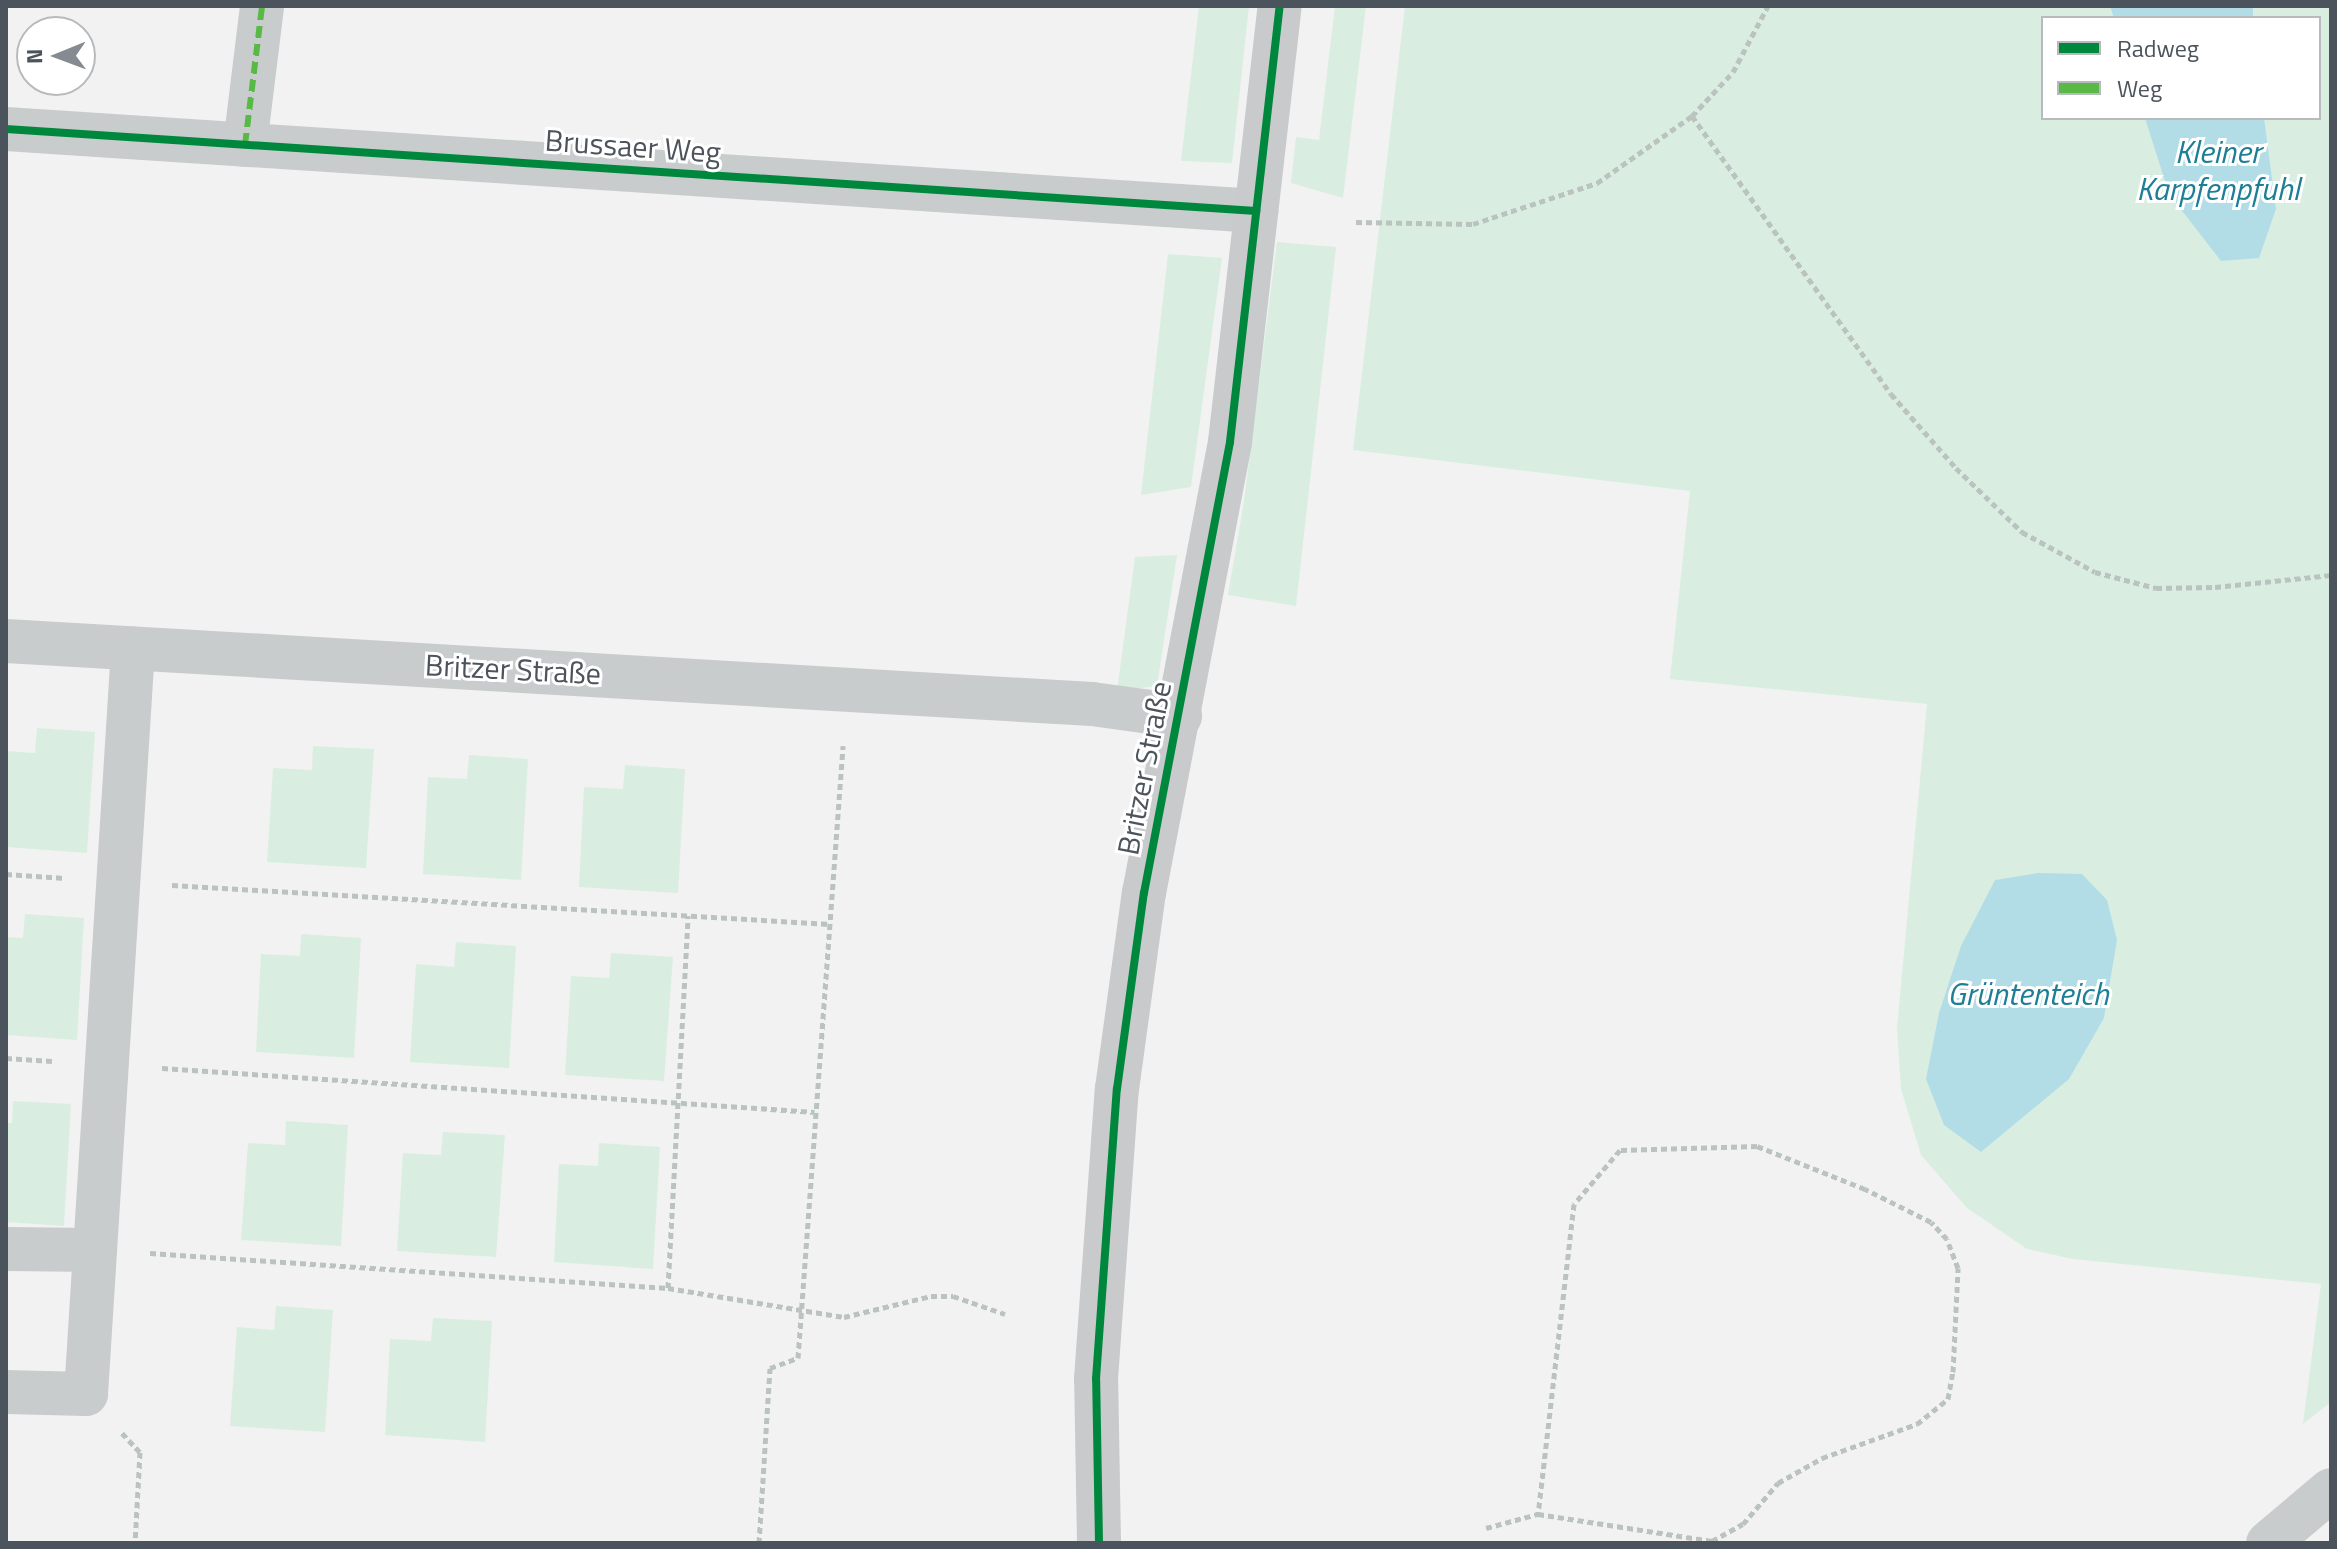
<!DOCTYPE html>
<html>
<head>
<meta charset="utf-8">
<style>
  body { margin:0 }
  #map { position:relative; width:2337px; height:1549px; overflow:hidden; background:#f2f2f2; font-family:"Titillium Web",sans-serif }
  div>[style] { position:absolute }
  .green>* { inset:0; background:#d9eee1 }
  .water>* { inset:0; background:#b2dde7 }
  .path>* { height:5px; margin-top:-2.5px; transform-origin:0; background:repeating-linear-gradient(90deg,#bac3c0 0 6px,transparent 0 10px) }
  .minor>* { height:44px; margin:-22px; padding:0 22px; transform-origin:22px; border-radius:22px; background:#c9cccd }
  .major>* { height:44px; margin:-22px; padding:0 22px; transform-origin:22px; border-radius:22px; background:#c8cacc }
  .quiet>* { height:6px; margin-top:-3px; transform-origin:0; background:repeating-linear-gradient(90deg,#58b947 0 12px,transparent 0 18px) }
  .cycleway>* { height:8px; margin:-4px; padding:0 4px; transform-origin:4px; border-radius:4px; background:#00873e }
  span { translate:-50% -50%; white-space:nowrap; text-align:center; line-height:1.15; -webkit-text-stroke:6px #fff; paint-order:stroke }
  .street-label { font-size:30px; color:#4b545c }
  .water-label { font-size:32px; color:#1d7e95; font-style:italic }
  .frame { position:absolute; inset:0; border:8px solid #4b545c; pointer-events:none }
  .legend { position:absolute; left:2041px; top:16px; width:280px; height:104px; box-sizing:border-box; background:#fff; border:2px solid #b7bbbe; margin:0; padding:10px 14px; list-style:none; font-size:24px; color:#4b545c }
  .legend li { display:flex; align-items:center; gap:16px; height:40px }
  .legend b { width:40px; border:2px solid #b7bbbe }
  .north { position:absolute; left:16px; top:16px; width:80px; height:80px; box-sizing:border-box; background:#fff; border:2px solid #b7bbbe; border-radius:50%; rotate:269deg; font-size:22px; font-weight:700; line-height:32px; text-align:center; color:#4b545c }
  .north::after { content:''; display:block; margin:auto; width:28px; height:36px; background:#858b90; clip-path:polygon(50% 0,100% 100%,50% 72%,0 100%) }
</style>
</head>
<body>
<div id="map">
  <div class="green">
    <div style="clip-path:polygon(1199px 6px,1249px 6px,1232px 163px,1181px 161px)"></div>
    <div style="clip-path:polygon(1335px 6px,1366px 6px,1343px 198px,1291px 183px,1296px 137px,1319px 140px)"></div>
    <div style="clip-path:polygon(evenodd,1405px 6px,2331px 6px,2331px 1402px,2303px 1424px,2321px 1284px,2073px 1259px,2027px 1249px,1967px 1208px,1921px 1155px,1901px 1089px,1897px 1028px,1927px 704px,1670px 679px,1690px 491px,1353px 450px,1405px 6px,2043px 18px,2319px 18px,2319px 118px,2043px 118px,2043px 18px)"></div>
    <div style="clip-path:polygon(1277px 242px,1336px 247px,1296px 606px,1228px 595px,1244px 501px)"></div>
    <div style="clip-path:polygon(1168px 254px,1222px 258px,1191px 487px,1141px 495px)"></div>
    <div style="clip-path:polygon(1177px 555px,1157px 686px,1117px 691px,1135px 557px)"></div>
    <div style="clip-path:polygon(37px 728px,95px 732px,87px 853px,6px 847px,6px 751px,35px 753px)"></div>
    <div style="clip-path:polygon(313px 746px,374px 749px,366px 868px,267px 862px,273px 768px,312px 770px)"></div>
    <div style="clip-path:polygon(469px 755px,528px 759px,521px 880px,423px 874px,428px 777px,467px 779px)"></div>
    <div style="clip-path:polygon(625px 765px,685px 769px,678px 893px,579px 887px,584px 787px,623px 789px)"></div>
    <div style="clip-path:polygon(25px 914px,84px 918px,77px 1040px,6px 1035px,6px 937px,23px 938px)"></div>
    <div style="clip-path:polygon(301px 934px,361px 938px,354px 1058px,256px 1052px,261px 954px,300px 956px)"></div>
    <div style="clip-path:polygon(456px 942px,516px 946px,509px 1068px,410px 1062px,416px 964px,454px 967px)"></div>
    <div style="clip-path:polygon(611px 953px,673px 957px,664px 1081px,565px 1075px,571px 976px,609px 978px)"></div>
    <div style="clip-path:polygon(13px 1101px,71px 1104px,64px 1226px,6px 1222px,6px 1123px,12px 1123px)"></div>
    <div style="clip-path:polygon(286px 1121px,348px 1125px,341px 1246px,241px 1240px,248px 1143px,285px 1145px)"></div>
    <div style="clip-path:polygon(443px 1132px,505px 1135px,496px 1257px,397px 1251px,403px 1153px,441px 1155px)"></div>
    <div style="clip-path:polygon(599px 1143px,660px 1147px,653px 1269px,554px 1262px,559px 1164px,598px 1166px)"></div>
    <div style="clip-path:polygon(276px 1306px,333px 1310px,325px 1432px,230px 1426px,237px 1327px,274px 1330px)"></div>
    <div style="clip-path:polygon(433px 1318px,492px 1321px,485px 1442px,385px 1435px,390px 1339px,431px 1341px)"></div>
  </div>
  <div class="water">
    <div style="clip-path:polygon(2110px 6px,2253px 6px,2253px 18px,2114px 18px)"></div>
    <div style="clip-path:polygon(2145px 118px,2264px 118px,2276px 209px,2259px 258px,2221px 261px,2169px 194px)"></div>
    <div style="clip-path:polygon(2038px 873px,2082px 874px,2107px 900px,2117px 940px,2104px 1018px,2069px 1079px,1981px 1152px,1944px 1125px,1926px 1079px,1939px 1013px,1961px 946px,1995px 880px)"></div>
  </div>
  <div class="path">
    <div style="left:1692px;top:116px;width:342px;rotate:54.4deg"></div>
    <div style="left:1891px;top:394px;width:98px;rotate:48.7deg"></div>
    <div style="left:1956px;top:468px;width:92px;rotate:44.1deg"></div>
    <div style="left:2022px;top:532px;width:83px;rotate:28.7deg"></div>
    <div style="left:2095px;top:572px;width:63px;rotate:14.7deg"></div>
    <div style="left:2156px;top:588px;width:59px;rotate:-1deg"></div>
    <div style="left:2215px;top:587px;width:117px;rotate:-5.9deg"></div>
    <div style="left:1356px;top:222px;width:117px;rotate:1deg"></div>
    <div style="left:1473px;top:224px;width:131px;rotate:-18.3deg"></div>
    <div style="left:1597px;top:183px;width:116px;rotate:-35.2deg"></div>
    <div style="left:1692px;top:116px;width:60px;rotate:-47deg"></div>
    <div style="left:1733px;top:72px;width:75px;rotate:-62.1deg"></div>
    <div style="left:6px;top:874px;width:59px;rotate:3.9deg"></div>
    <div style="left:172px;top:885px;width:659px;rotate:3.39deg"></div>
    <div style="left:6px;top:1058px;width:46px;rotate:3.7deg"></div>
    <div style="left:162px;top:1068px;width:654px;rotate:3.85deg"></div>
    <div style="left:150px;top:1253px;width:519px;rotate:3.87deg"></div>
    <div style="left:668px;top:1288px;width:178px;rotate:9.4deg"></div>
    <div style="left:844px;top:1317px;width:89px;rotate:-13.6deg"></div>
    <div style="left:931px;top:1296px;width:22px"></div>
    <div style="left:953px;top:1296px;width:55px;rotate:19.1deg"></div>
    <div style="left:668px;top:1288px;width:373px;rotate:-86.9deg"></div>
    <div style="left:122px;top:1433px;width:26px;rotate:47deg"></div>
    <div style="left:140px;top:1452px;width:91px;rotate:93.1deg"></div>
    <div style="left:1486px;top:1528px;width:54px;rotate:-15.1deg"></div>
    <div style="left:1538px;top:1514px;width:176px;rotate:8.8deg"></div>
    <div style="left:1712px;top:1541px;width:35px;rotate:-29deg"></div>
    <div style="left:1743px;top:1524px;width:54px;rotate:-49.5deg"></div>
    <div style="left:1778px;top:1483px;width:51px;rotate:-29.6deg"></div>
    <div style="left:1822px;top:1458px;width:101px;rotate:-19.7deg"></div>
    <div style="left:1917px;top:1424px;width:40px;rotate:-39deg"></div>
    <div style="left:1948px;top:1399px;width:27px;rotate:-80deg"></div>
    <div style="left:1953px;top:1372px;width:104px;rotate:-87.2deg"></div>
    <div style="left:1958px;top:1268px;width:31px;rotate:-111deg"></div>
    <div style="left:1947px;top:1239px;width:23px;rotate:-133deg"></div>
    <div style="left:1931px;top:1222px;width:74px;rotate:-153.4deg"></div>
    <div style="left:1865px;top:1189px;width:116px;rotate:-158.3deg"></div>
    <div style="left:1757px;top:1146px;width:137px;rotate:178.3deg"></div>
    <div style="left:1620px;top:1150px;width:71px;rotate:130.4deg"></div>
    <div style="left:1574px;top:1204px;width:312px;rotate:96.6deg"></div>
    <div style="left:759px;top:1543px;width:175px;rotate:-86.4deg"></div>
    <div style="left:770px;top:1368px;width:30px;rotate:-20deg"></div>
    <div style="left:798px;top:1358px;width:614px;rotate:-85.79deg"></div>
  </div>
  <div class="minor">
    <div style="left:6px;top:129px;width:1253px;rotate:3.75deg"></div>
    <div style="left:245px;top:145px;width:140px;rotate:-83deg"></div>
    <div style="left:6px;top:641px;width:1088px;rotate:3.32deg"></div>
    <div style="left:1092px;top:704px;width:89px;rotate:7.8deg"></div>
    <div style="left:6px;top:1249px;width:89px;rotate:0.6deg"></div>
    <div style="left:6px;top:1392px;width:80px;rotate:1.4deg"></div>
    <div style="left:86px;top:1394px;width:747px;rotate:-86.39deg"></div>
    <div style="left:2268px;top:1543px;width:82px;rotate:-40.1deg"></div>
  </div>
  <div class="major">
    <div style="left:1099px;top:1543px;width:164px;rotate:-91deg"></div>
    <div style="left:1096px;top:1379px;width:291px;rotate:-85.9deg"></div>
    <div style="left:1117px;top:1089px;width:198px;rotate:-82.2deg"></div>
    <div style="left:1144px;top:893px;width:459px;rotate:-79.2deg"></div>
    <div style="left:1230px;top:442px;width:439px;rotate:-83.5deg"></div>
  </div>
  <div class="quiet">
    <div style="left:245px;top:145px;width:140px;rotate:-83deg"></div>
  </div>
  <div class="cycleway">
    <div style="left:6px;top:129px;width:1253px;rotate:3.75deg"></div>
    <div style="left:1099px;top:1543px;width:164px;rotate:-91deg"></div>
    <div style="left:1096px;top:1379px;width:291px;rotate:-85.9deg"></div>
    <div style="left:1117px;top:1089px;width:198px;rotate:-82.2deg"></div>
    <div style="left:1144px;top:893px;width:459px;rotate:-79.2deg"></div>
    <div style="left:1230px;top:442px;width:439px;rotate:-83.5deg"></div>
  </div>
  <div class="street-label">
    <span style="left:633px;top:146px;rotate:4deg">Brussaer Weg</span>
    <span style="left:513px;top:669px;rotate:3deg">Britzer Straße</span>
    <span style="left:1144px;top:768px;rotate:-79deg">Britzer Straße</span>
  </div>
  <div class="water-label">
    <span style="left:2218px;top:170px">Kleiner<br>Karpfenpfuhl</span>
    <span style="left:2028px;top:993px">Grüntenteich</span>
  </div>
  <div class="frame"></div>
  <ul class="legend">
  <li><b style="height:10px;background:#00873e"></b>Radweg</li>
  <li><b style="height:10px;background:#58b947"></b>Weg</li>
  </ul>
  <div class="north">N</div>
</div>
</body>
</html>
